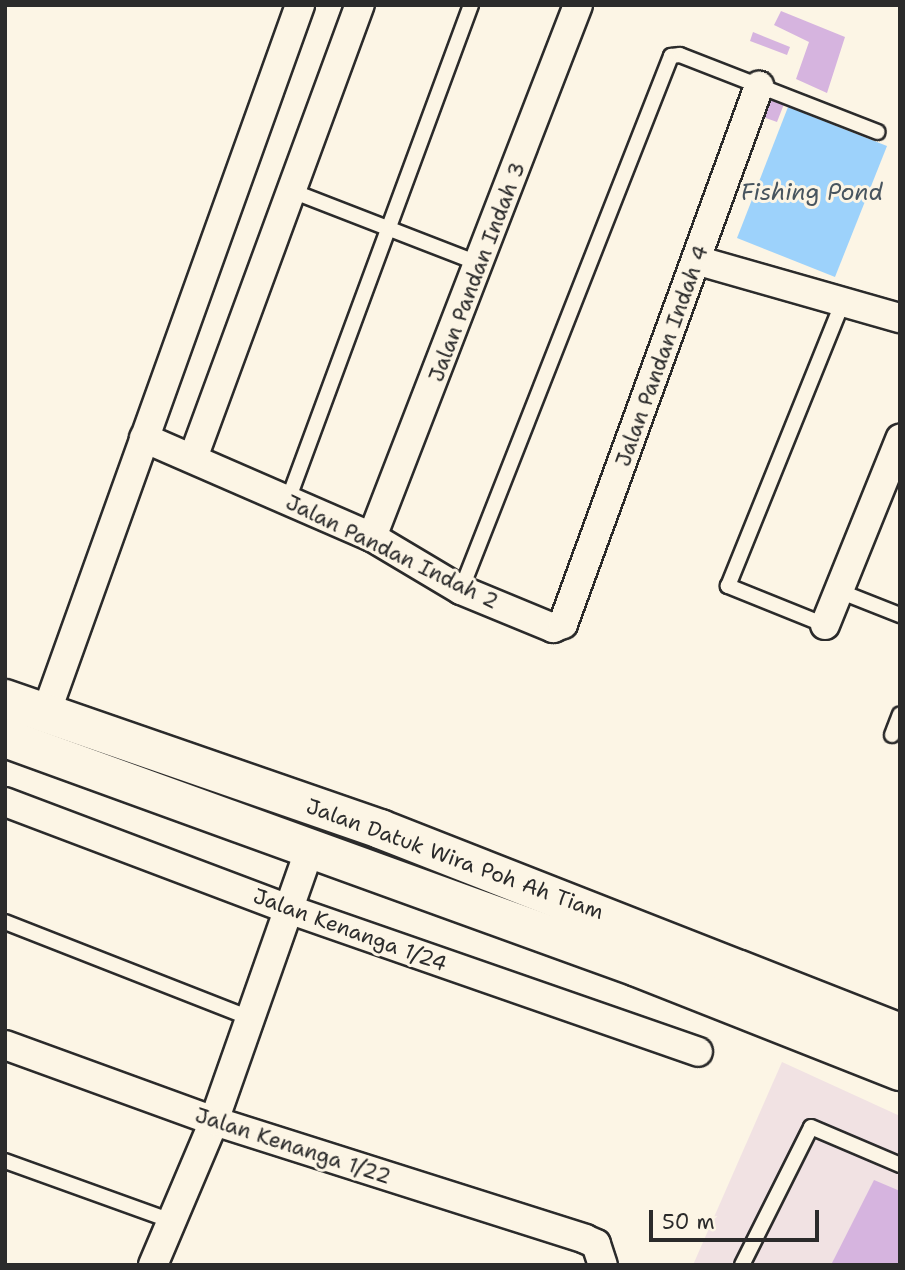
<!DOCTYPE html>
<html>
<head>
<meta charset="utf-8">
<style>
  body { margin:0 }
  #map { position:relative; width:905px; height:1270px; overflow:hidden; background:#fcf5e5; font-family:"Shantell Sans",sans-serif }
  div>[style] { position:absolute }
  .built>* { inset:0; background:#f1e2e3 }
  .water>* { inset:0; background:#9dd2fb }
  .building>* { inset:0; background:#d6b4df }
  .roads { filter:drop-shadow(2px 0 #2b2b2b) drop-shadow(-2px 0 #2b2b2b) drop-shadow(0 2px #2b2b2b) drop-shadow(0 -2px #2b2b2b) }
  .lane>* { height:14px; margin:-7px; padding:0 7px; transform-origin:7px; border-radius:7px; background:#fcf5e5 }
  .street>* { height:28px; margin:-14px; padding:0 14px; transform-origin:14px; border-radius:14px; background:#fcf5e5 }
  .secondary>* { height:38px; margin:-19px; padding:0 19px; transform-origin:19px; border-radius:19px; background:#fcf5e5 }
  span { translate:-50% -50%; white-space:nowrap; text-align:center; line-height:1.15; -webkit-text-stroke:6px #fcf5e5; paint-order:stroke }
  .street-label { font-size:21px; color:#2b2b2b }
  .water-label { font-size:23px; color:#48555f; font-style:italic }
  .frame { position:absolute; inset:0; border:7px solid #2b2b2b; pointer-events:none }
  .scale { position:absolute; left:649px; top:1210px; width:170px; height:32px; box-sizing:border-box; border:4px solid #2b2b2b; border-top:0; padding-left:9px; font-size:21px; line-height:24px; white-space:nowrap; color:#2b2b2b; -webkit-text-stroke:5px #fcf5e5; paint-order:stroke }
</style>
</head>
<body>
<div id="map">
  <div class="built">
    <div style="clip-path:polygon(782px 1062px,900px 1116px,900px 1265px,693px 1265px)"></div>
  </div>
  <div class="water">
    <div style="clip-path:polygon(788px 107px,887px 146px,835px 277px,737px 238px)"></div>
  </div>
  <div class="building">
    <div style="clip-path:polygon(781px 11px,845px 37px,827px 93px,796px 79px,809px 42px,774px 25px)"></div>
    <div style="clip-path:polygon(753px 32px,790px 47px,787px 55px,750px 41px)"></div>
    <div style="clip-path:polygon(770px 99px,784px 104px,777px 122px,763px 117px)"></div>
    <div style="clip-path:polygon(874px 1180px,900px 1191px,900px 1265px,831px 1265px)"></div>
  </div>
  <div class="roads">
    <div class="lane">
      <div style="left:292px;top:191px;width:202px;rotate:21.2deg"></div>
      <div style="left:288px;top:500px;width:528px;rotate:-69.71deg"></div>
      <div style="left:461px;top:590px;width:574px;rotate:-68.53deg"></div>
      <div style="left:671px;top:56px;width:9px;rotate:-6deg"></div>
      <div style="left:680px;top:55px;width:212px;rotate:21.3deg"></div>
      <div style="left:839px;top:591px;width:66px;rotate:21.5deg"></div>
      <div style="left:825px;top:625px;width:105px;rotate:-158.1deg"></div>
      <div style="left:728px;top:586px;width:306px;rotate:-68deg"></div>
      <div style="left:892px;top:735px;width:22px;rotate:-69deg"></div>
      <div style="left:5px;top:922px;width:263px;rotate:21.4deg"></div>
      <div style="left:5px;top:1161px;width:180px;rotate:19.8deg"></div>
      <div style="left:742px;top:1265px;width:154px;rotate:-63.4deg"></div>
      <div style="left:811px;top:1127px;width:97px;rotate:23.1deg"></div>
    </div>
    <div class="street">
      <div style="left:696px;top:260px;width:212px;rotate:15.9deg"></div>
      <div style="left:144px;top:438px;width:249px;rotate:23.5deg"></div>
      <div style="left:372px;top:537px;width:104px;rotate:30.8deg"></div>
      <div style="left:461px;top:590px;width:100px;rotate:22.4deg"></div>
      <div style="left:553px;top:628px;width:11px;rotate:-22deg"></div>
      <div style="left:563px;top:624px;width:573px;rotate:-69.98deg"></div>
      <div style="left:193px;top:458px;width:483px;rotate:-69.8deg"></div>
      <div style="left:372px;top:537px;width:570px;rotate:-68.83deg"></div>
      <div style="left:825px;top:625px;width:201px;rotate:-68deg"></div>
      <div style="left:46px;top:713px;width:752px;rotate:-70.26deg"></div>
      <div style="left:5px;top:802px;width:303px;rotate:20.7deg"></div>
      <div style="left:288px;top:909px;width:434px;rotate:19.2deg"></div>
      <div style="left:5px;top:1045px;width:222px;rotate:20deg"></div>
      <div style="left:214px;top:1121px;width:389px;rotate:17.6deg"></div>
      <div style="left:585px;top:1239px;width:12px;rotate:24deg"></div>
      <div style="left:596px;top:1244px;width:22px;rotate:72deg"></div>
      <div style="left:153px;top:1265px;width:156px;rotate:-67deg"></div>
      <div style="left:214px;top:1121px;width:288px;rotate:-70.6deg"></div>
    </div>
    <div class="secondary">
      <div style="left:5px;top:699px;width:397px;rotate:19.1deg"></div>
      <div style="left:380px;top:829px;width:559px;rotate:21.42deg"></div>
      <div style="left:5px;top:738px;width:672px;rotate:19.92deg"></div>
      <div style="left:637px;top:967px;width:283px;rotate:21.6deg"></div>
    </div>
  </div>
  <div class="street-label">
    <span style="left:477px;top:272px;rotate:-69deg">Jalan Pandan Indah 3</span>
    <span style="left:662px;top:356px;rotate:-70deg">Jalan Pandan Indah 4</span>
    <span style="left:392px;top:552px;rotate:26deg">Jalan Pandan Indah 2</span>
    <span style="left:455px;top:859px;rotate:20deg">Jalan Datuk Wira Poh Ah Tiam</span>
    <span style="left:350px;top:930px;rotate:20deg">Jalan Kenanga 1/24</span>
    <span style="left:293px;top:1146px;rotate:18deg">Jalan Kenanga 1/22</span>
  </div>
  <div class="water-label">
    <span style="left:812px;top:192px">Fishing Pond</span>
  </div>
  <div class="frame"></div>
  <div class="scale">50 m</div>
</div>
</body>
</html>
